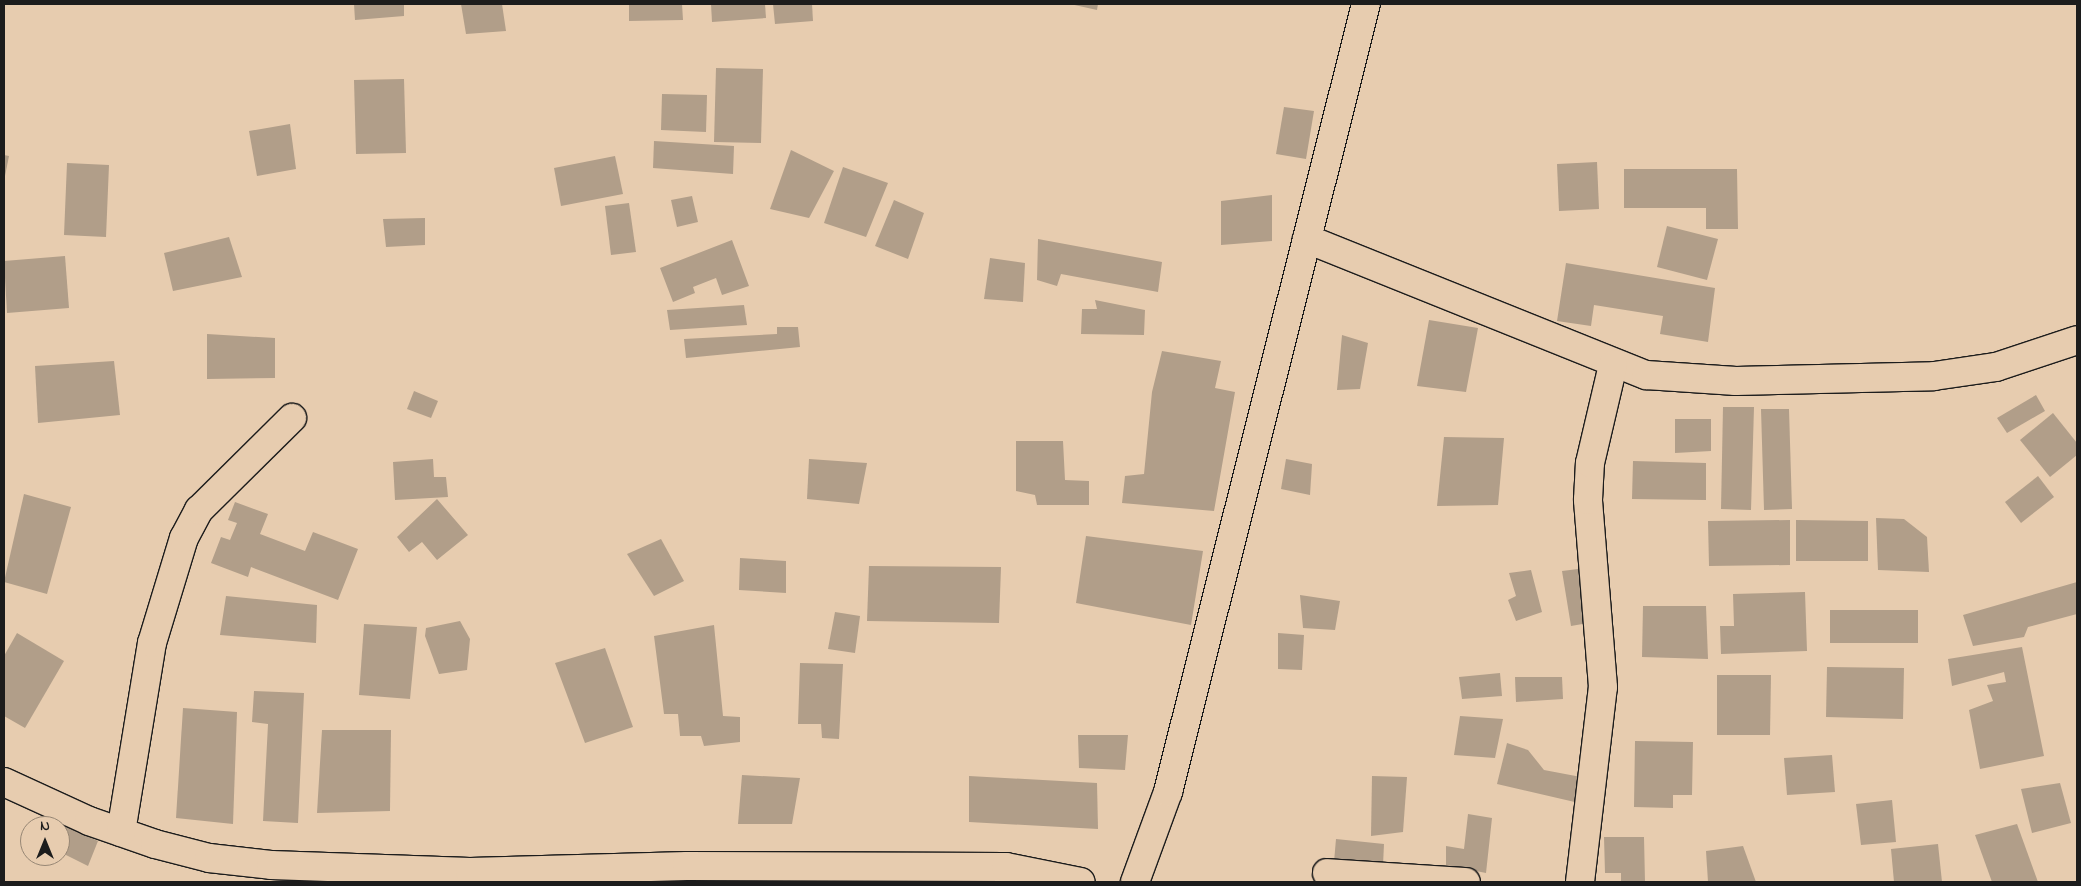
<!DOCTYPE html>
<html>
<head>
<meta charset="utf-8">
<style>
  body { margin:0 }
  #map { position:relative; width:2081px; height:886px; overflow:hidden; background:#e7ccaf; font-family:"Indie Flower",sans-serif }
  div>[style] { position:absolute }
  .building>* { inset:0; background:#b19e89 }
  .roads { filter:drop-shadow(1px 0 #1c1c1c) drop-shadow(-1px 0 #1c1c1c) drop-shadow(0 1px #1c1c1c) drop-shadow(0 -1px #1c1c1c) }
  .minor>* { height:28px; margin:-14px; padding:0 14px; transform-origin:14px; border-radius:14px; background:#e7ccaf }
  span { translate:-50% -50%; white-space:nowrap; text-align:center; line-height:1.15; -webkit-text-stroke:5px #e7ccaf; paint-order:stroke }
  .frame { position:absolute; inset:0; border:5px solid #1c1c1c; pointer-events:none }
  .north { position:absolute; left:20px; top:816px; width:50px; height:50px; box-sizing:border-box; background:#e7ccaf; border:1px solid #968674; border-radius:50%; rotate:0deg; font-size:14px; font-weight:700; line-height:20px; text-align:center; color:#1c1c1c }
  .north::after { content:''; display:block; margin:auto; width:18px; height:22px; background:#1c1c1c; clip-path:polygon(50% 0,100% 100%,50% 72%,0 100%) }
</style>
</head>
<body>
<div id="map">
  <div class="building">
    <div style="clip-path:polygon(354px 4px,404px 4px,404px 16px,355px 20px)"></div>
    <div style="clip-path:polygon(461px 4px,502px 4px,506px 31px,466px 34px)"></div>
    <div style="clip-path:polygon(629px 4px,682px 4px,683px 20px,629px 21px)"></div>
    <div style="clip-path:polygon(711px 4px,765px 4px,766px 18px,712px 22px)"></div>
    <div style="clip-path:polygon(773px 4px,812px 4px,813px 21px,775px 24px)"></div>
    <div style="clip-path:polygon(1070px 4px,1098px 4px,1097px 10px)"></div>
    <div style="clip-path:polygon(716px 68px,763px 69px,761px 143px,714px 142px)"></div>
    <div style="clip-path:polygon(404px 79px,406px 153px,356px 154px,354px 80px)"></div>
    <div style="clip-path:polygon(662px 94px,707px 95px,706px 132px,661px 130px)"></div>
    <div style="clip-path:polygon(1284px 107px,1314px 111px,1306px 159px,1276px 154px)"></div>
    <div style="clip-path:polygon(290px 124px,296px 169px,257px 176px,249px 131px)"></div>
    <div style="clip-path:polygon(654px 141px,734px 146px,733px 174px,653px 168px)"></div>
    <div style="clip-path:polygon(791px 150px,834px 171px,809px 218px,770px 209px)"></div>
    <div style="clip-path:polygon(4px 155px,9px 156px,5px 176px,4px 176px)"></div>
    <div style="clip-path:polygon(615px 156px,623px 194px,561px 206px,554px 168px)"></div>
    <div style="clip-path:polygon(1597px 162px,1599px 209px,1559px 211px,1557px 164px)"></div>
    <div style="clip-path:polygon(67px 163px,109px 165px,106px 237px,64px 235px)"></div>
    <div style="clip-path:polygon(843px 167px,888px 183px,866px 237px,824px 223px)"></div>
    <div style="clip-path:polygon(1624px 169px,1737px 169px,1738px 229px,1706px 229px,1706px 208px,1624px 208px)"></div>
    <div style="clip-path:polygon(1272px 195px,1272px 241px,1221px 245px,1221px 201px)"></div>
    <div style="clip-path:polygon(692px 196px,698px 222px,677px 227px,671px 200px)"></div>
    <div style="clip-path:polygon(894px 200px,924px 213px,908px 259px,875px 246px)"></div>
    <div style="clip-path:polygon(629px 203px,636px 252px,611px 255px,605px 206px)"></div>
    <div style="clip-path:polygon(425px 218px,425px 245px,386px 247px,383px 219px)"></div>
    <div style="clip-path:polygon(1667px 226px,1718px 239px,1707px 280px,1657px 267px)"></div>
    <div style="clip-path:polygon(229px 237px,242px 277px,173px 291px,164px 253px)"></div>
    <div style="clip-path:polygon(1038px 239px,1162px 262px,1158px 292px,1061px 274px,1057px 286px,1037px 280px)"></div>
    <div style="clip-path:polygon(732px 240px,749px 286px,722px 295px,716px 278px,693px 287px,695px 293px,673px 302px,660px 268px)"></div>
    <div style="clip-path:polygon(65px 256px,69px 308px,7px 313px,4px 261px)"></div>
    <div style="clip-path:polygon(990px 258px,1025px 263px,1023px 302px,984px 299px)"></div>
    <div style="clip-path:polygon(1566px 263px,1715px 288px,1708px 342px,1660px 334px,1663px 316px,1594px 305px,1591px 326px,1557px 321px)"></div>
    <div style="clip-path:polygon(1095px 300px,1145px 310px,1144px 335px,1081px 334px,1082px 309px,1097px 309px)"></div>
    <div style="clip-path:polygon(744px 305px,747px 325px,670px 330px,667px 310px)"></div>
    <div style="clip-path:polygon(1429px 320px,1478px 328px,1466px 392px,1417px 386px)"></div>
    <div style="clip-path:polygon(777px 327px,798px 327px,800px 347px,686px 358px,684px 339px,777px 334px)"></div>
    <div style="clip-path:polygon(207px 334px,275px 338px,275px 378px,207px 379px)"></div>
    <div style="clip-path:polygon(1342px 335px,1368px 343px,1360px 389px,1337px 390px)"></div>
    <div style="clip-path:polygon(1162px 351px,1221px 361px,1215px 388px,1235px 392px,1214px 511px,1122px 503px,1125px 476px,1144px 474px,1152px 392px)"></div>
    <div style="clip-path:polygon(114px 361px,120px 415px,38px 423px,35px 366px)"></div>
    <div style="clip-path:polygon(414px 391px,438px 401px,431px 418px,407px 409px)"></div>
    <div style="clip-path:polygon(2036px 395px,2045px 411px,2007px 433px,1997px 418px)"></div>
    <div style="clip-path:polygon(1723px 407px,1754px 407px,1751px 510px,1721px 509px)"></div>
    <div style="clip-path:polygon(1761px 409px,1789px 409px,1792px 509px,1764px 510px)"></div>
    <div style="clip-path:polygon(2053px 413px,2077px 443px,2077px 455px,2050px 477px,2020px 440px)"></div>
    <div style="clip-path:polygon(1675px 419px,1711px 419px,1711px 451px,1675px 453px)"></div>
    <div style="clip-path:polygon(1444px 437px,1504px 438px,1498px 505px,1437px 506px)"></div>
    <div style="clip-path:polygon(1016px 441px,1063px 441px,1065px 480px,1089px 481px,1089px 505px,1037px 505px,1035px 495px,1016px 491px)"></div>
    <div style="clip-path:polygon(433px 459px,434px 477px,446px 477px,448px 497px,395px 500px,393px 462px)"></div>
    <div style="clip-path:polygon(809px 459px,867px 463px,859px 504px,807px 499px)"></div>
    <div style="clip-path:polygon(1286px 459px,1312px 464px,1310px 495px,1281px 489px)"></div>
    <div style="clip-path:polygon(1633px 461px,1706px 463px,1706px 500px,1632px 499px)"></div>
    <div style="clip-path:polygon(2038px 476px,2054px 497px,2021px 523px,2005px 502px)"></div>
    <div style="clip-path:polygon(24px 494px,71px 507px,47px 594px,4px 582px)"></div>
    <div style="clip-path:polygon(437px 499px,468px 535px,437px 560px,422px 542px,409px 552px,397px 537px)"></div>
    <div style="clip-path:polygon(235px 502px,268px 514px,260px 534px,305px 551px,313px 532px,358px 549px,338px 600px,251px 567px,248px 577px,211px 563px,221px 537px,230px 540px,237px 523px,228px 520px)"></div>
    <div style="clip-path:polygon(1876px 518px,1904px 519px,1927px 537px,1929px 572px,1878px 570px)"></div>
    <div style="clip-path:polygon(1790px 520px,1790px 565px,1709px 566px,1708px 521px)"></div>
    <div style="clip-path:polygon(1796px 520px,1868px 521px,1868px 561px,1796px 561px)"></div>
    <div style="clip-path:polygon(1086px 536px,1203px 551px,1191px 625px,1076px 603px)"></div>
    <div style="clip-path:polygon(661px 539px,684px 581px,654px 596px,627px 554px)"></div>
    <div style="clip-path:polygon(740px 558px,786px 561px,786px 593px,739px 590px)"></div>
    <div style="clip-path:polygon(869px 566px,1001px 567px,999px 623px,867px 621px)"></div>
    <div style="clip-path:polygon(1586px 568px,1594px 622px,1571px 626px,1562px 571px)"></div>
    <div style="clip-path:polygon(1531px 570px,1542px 612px,1516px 621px,1508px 600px,1516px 596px,1509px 573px)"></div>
    <div style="clip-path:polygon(2077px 582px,2077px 614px,2028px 627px,2024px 637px,1973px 646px,1963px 615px)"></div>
    <div style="clip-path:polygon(1805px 592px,1807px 651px,1721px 654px,1720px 626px,1734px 626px,1733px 594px)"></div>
    <div style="clip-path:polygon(1300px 595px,1340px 601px,1335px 630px,1303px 628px)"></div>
    <div style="clip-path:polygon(226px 596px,317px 605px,316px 643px,220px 635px)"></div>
    <div style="clip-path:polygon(1643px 606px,1706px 606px,1708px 659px,1642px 657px)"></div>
    <div style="clip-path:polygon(1830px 610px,1918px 610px,1918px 643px,1830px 643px)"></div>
    <div style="clip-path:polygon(835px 612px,860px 616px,855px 653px,828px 649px)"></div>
    <div style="clip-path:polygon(460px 621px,470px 639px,467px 670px,439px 674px,425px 636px,426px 628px)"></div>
    <div style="clip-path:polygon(364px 624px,417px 627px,410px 699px,359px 695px)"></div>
    <div style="clip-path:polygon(714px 625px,723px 716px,740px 717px,740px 742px,704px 746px,701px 736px,680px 736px,678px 714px,664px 714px,654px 636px)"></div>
    <div style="clip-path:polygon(17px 633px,64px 661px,25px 728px,4px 716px,4px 656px)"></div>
    <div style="clip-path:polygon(1278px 633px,1304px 635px,1302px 670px,1278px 669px)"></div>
    <div style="clip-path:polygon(2022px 647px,2044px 756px,1980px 769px,1969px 710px,1993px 701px,1987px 685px,2006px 682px,2004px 672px,1952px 686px,1948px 659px)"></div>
    <div style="clip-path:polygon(605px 648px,633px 727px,585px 743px,555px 663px)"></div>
    <div style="clip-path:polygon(800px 663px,843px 664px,839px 739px,822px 738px,821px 724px,798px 724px)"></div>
    <div style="clip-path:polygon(1827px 667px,1904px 668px,1903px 719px,1826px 717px)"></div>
    <div style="clip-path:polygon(1500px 673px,1502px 696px,1462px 699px,1459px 677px)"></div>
    <div style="clip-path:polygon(1717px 675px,1771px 675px,1770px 735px,1717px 735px)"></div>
    <div style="clip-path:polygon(1515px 677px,1562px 677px,1563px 699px,1516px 702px)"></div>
    <div style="clip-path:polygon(254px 691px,304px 693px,298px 823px,263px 821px,268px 724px,252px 722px)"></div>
    <div style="clip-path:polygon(183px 708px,237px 712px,233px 824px,176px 818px)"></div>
    <div style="clip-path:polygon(1460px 716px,1503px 719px,1495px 758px,1454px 755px)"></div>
    <div style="clip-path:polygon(322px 730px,391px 730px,390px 811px,317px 813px)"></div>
    <div style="clip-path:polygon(1078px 735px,1128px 735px,1125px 770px,1079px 768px)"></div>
    <div style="clip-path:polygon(1635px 741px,1693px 742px,1692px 795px,1673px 795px,1673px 808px,1634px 807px)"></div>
    <div style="clip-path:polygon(1507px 743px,1528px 750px,1544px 770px,1581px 777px,1579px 803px,1497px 784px)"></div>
    <div style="clip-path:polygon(1832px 755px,1835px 792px,1787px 795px,1784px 758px)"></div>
    <div style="clip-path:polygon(742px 775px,800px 778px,792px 824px,738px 824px)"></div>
    <div style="clip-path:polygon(969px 776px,1097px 783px,1098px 829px,969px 822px)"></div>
    <div style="clip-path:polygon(1372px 776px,1407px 777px,1403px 832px,1371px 836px)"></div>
    <div style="clip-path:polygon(2060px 783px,2071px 823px,2032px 833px,2021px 789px)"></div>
    <div style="clip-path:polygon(1892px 800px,1896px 842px,1861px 845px,1856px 804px)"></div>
    <div style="clip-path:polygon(1468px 814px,1492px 818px,1486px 873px,1446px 865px,1446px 846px,1464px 849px)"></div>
    <div style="clip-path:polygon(2017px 824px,2038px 882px,1992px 882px,1975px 835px)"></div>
    <div style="clip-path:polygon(64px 826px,98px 841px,88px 866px,60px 852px)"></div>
    <div style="clip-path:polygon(1604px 837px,1644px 837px,1645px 882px,1621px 882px,1621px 873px,1605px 873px)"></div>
    <div style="clip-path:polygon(1336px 839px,1384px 844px,1383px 865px,1334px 862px)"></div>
    <div style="clip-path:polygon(1938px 844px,1942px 882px,1894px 882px,1891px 849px)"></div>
    <div style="clip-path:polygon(1743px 846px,1756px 882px,1708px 882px,1706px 851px)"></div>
  </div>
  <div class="roads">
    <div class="minor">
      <div style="left:1307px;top:239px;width:365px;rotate:21.9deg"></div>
      <div style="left:1646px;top:375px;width:90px;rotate:3.8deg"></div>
      <div style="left:1736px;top:381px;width:198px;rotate:-1.4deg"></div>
      <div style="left:1934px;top:376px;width:63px;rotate:-8.3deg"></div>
      <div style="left:1996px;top:367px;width:85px;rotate:-18.4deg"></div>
      <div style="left:4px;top:782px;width:94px;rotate:24.6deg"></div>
      <div style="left:89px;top:821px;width:70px;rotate:19.2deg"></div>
      <div style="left:155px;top:844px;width:56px;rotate:14.5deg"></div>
      <div style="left:209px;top:858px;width:62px;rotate:6.4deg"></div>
      <div style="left:271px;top:865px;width:199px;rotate:2deg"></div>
      <div style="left:470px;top:872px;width:217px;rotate:-1.6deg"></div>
      <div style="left:687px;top:866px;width:319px;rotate:0.2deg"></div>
      <div style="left:1006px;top:867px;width:76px;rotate:11.3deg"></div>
      <div style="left:121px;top:832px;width:192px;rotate:-80.7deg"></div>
      <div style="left:152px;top:643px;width:110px;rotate:-73.1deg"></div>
      <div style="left:184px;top:538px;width:32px;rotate:-62deg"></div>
      <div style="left:199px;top:510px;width:131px;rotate:-44.7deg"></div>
      <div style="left:1327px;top:873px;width:139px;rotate:3.7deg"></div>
      <div style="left:1135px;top:882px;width:96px;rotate:-69.9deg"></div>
      <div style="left:1168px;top:792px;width:812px;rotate:-75.9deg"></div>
      <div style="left:1580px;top:882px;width:196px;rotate:-83.3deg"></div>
      <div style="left:1603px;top:687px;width:188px;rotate:-94.6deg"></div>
      <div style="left:1588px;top:500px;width:37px;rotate:-87deg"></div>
      <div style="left:1590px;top:463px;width:101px;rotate:-76.8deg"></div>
    </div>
  </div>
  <div class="frame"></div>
  <div class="north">N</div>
</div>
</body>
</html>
